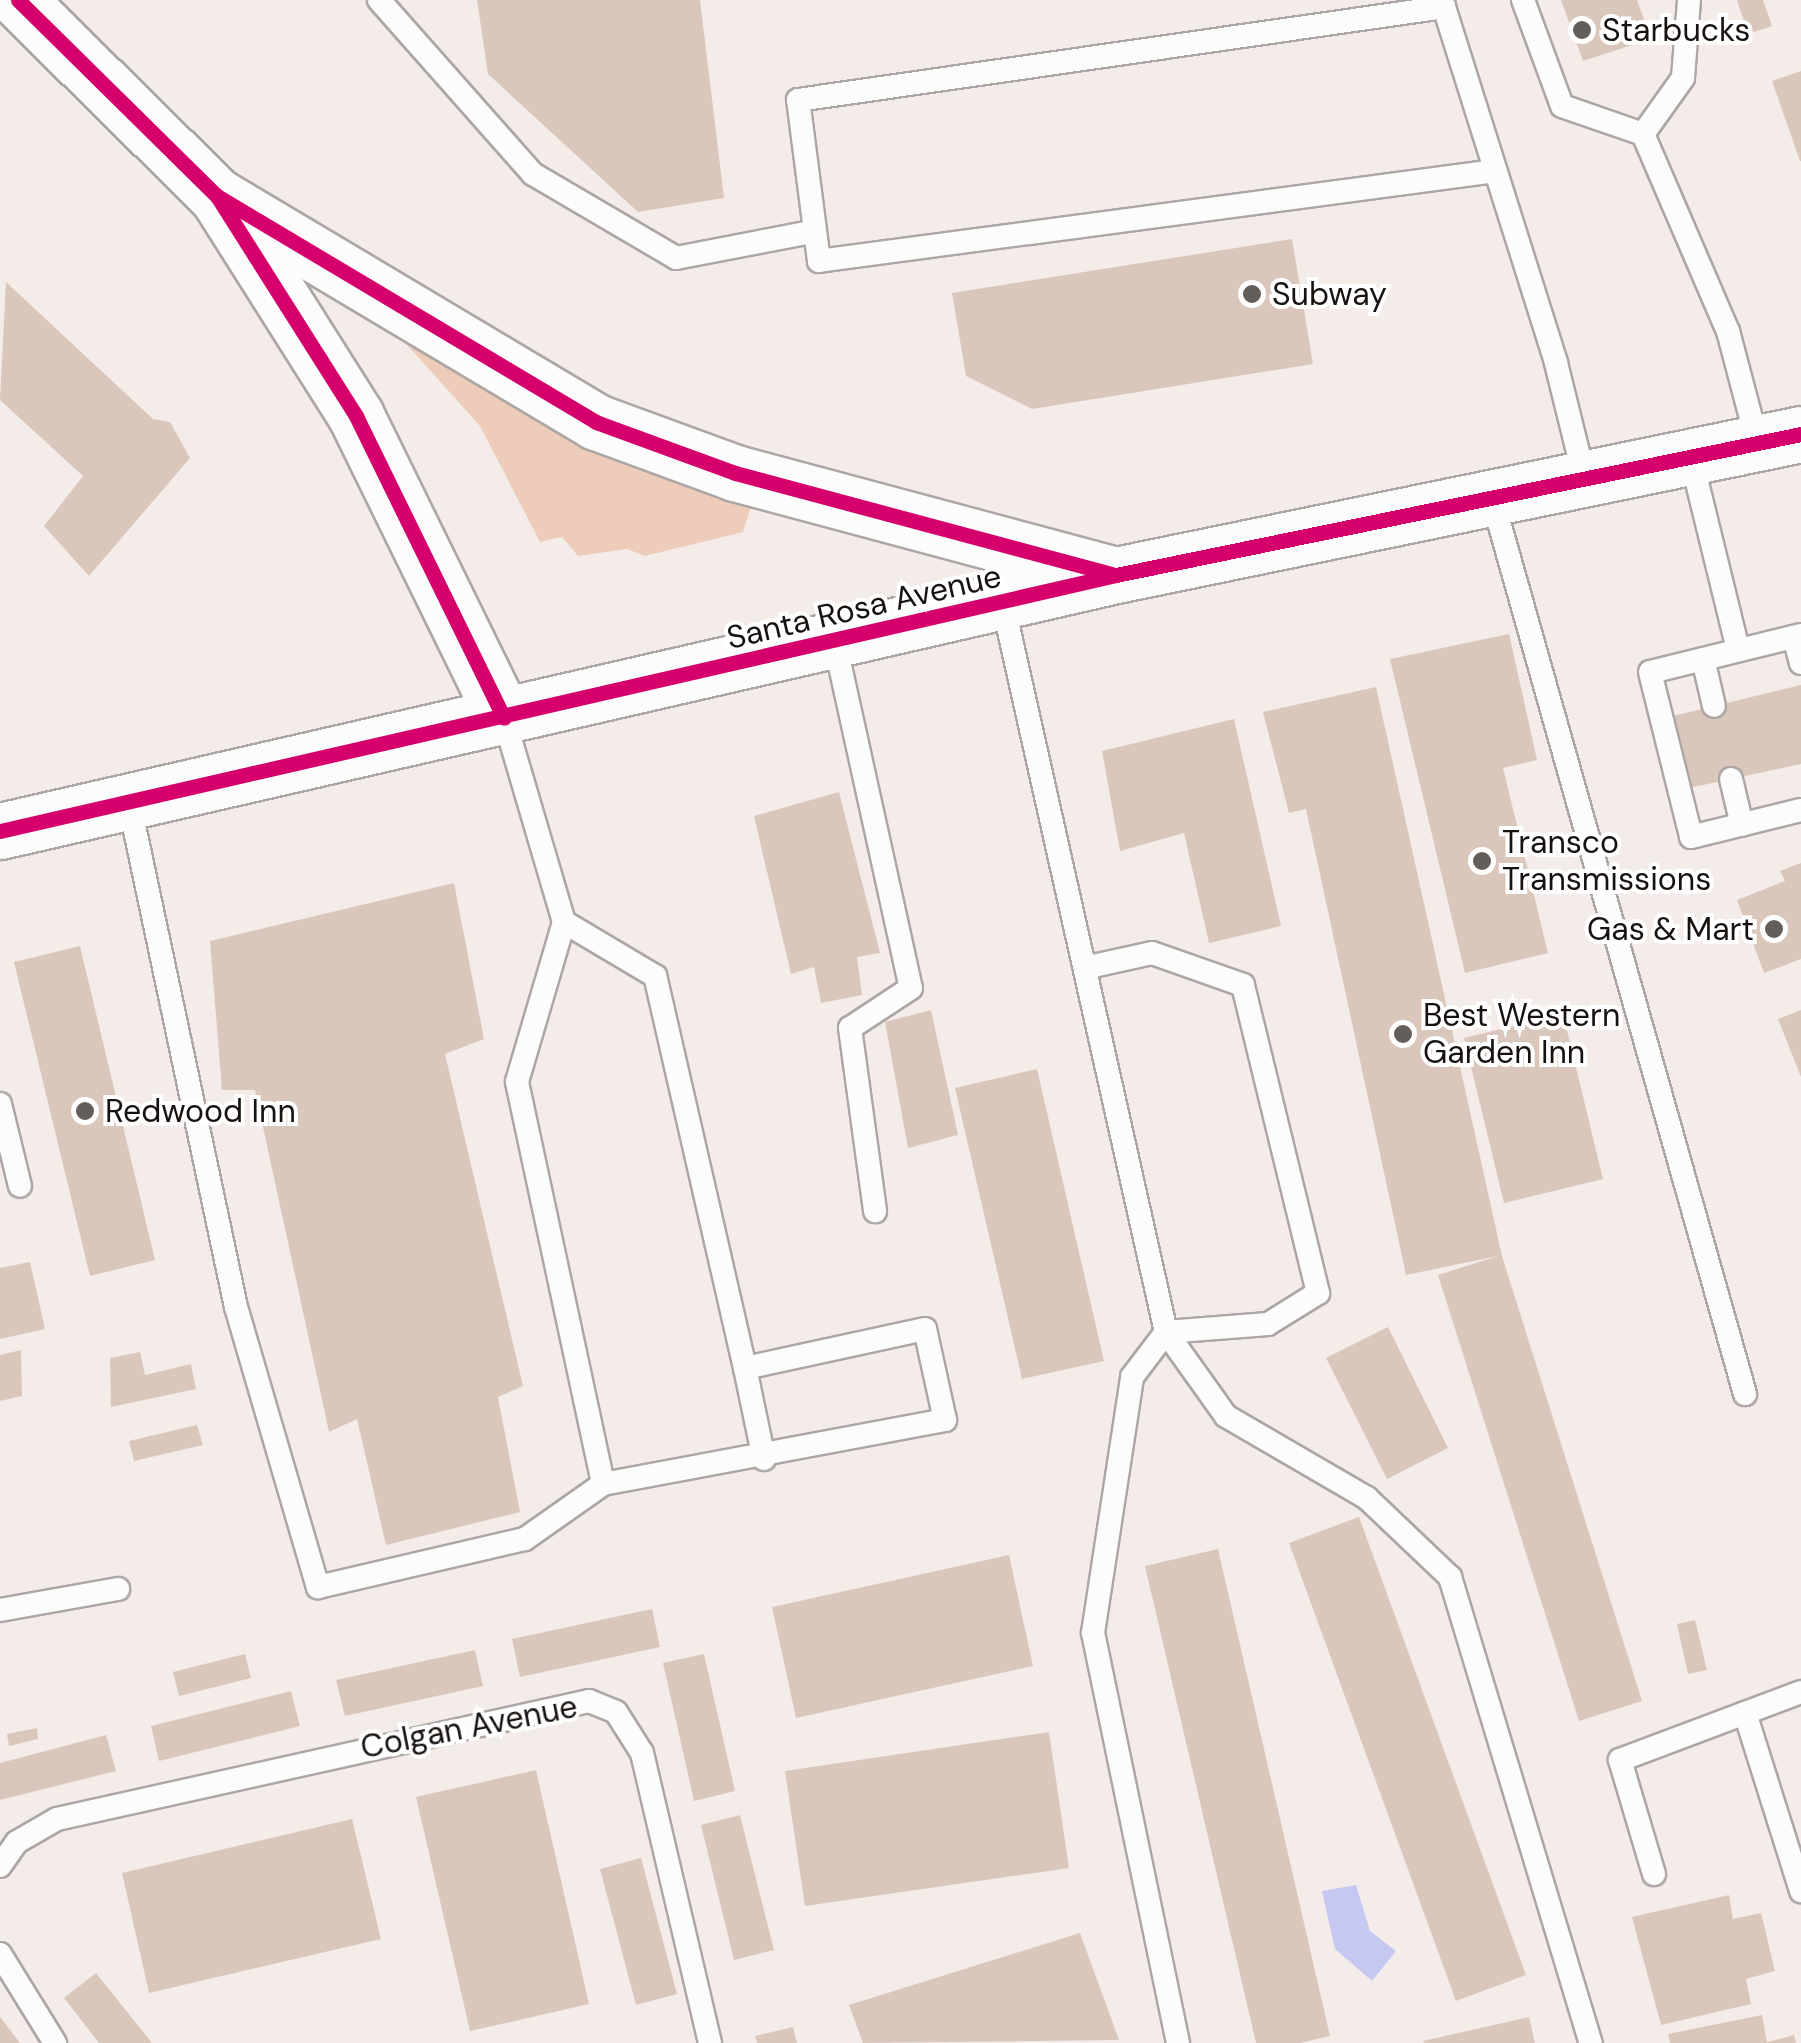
<!DOCTYPE html>
<html>
<head>
<meta charset="utf-8">
<style>
  body { margin:0 }
  #map { position:relative; width:1801px; height:2043px; overflow:hidden; background:#f4ece9; font-family:"DM Sans",sans-serif }
  div>[style] { position:absolute }
  .green>* { inset:0; background:#eeccba }
  .water>* { inset:0; background:#c6c8f2 }
  .building>* { inset:0; background:#dac7bc }
  .roads { filter:drop-shadow(2px 0 #aca6a4) drop-shadow(-2px 0 #aca6a4) drop-shadow(0 2px #aca6a4) drop-shadow(0 -2px #aca6a4) }
  .service>* { height:22px; margin:-11px; padding:0 11px; transform-origin:11px; border-radius:11px; background:#fdfcfc }
  .secondary>* { height:55px; margin:-27.5px; padding:0 27.5px; transform-origin:27.5px; border-radius:27.5px; background:#fdfcfc }
  .cycleway>* { height:15px; margin:-7.5px; padding:0 7.5px; transform-origin:7.5px; border-radius:7.5px; background:#d6006c }
  .dots>* { width:28px; height:28px; translate:-50% -50%; box-sizing:border-box; border:5px solid #fff; border-radius:50% }
  span { translate:-50% -50%; white-space:nowrap; text-align:center; line-height:1.15; -webkit-text-stroke:8px #fff; paint-order:stroke }
  .poi-label { font-size:32px; color:#17120f }
  .left { translate:0 -50%; text-align:left }
  .right { translate:-100% -50%; text-align:right }
  .street-label { font-size:32px; color:#17120f }
</style>
</head>
<body>
<div id="map">
  <div class="green">
    <div style="clip-path:polygon(400px 337px,753px 500px,743px 532px,645px 556px,627px 549px,578px 556px,562px 537px,540px 542px,480px 426px)"></div>
  </div>
  <div class="water">
    <div style="clip-path:polygon(1356px 1885px,1370px 1931px,1396px 1951px,1372px 1981px,1335px 1949px,1322px 1891px)"></div>
  </div>
  <div class="building">
    <div style="clip-path:polygon(477px 0,700px 0,724px 198px,638px 212px,488px 74px)"></div>
    <div style="clip-path:polygon(1561px 0,1637px 0,1651px 39px,1583px 61px)"></div>
    <div style="clip-path:polygon(1737px 0,1763px 0,1772px 26px,1748px 34px)"></div>
    <div style="clip-path:polygon(1801px 71px,1801px 161px,1800px 161px,1772px 81px)"></div>
    <div style="clip-path:polygon(1292px 239px,1313px 364px,1032px 409px,966px 376px,952px 293px)"></div>
    <div style="clip-path:polygon(6px 282px,153px 419px,170px 422px,190px 458px,89px 576px,44px 526px,83px 476px,0 400px)"></div>
    <div style="clip-path:polygon(1509px 634px,1537px 760px,1503px 768px,1548px 953px,1465px 973px,1390px 659px)"></div>
    <div style="clip-path:polygon(1801px 685px,1801px 764px,1689px 788px,1673px 716px)"></div>
    <div style="clip-path:polygon(1376px 687px,1502px 1256px,1642px 1701px,1579px 1721px,1438px 1275px,1498px 1256px,1406px 1275px,1306px 809px,1289px 813px,1263px 712px)"></div>
    <div style="clip-path:polygon(1234px 719px,1281px 926px,1209px 943px,1184px 833px,1120px 851px,1102px 751px)"></div>
    <div style="clip-path:polygon(839px 792px,880px 953px,857px 957px,862px 995px,821px 1003px,814px 967px,791px 974px,754px 816px)"></div>
    <div style="clip-path:polygon(1801px 863px,1801px 959px,1764px 973px,1737px 900px,1785px 881px,1780px 871px)"></div>
    <div style="clip-path:polygon(454px 883px,484px 1039px,445px 1054px,523px 1386px,498px 1397px,520px 1512px,386px 1545px,357px 1419px,329px 1432px,255px 1090px,222px 1090px,210px 941px)"></div>
    <div style="clip-path:polygon(80px 946px,155px 1260px,90px 1276px,14px 962px)"></div>
    <div style="clip-path:polygon(931px 1010px,958px 1135px,908px 1148px,885px 1022px)"></div>
    <div style="clip-path:polygon(1801px 1010px,1801px 1077px,1778px 1019px)"></div>
    <div style="clip-path:polygon(1563px 1014px,1603px 1179px,1504px 1203px,1464px 1038px)"></div>
    <div style="clip-path:polygon(1037px 1069px,1104px 1361px,1022px 1379px,955px 1088px)"></div>
    <div style="clip-path:polygon(30px 1262px,45px 1329px,0 1339px,0 1268px)"></div>
    <div style="clip-path:polygon(1388px 1327px,1448px 1448px,1387px 1479px,1326px 1358px)"></div>
    <div style="clip-path:polygon(21px 1350px,22px 1396px,0 1401px,0 1355px)"></div>
    <div style="clip-path:polygon(140px 1352px,145px 1375px,191px 1364px,196px 1389px,111px 1407px,110px 1358px)"></div>
    <div style="clip-path:polygon(197px 1425px,203px 1445px,134px 1461px,129px 1441px)"></div>
    <div style="clip-path:polygon(1359px 1517px,1526px 1975px,1456px 2001px,1289px 1543px)"></div>
    <div style="clip-path:polygon(1218px 1549px,1330px 2036px,1300px 2043px,1256px 2043px,1145px 1566px)"></div>
    <div style="clip-path:polygon(1009px 1555px,1033px 1666px,796px 1718px,772px 1607px)"></div>
    <div style="clip-path:polygon(652px 1609px,660px 1647px,520px 1677px,512px 1639px)"></div>
    <div style="clip-path:polygon(1695px 1620px,1707px 1670px,1688px 1674px,1677px 1624px)"></div>
    <div style="clip-path:polygon(475px 1650px,483px 1686px,345px 1716px,336px 1680px)"></div>
    <div style="clip-path:polygon(245px 1654px,251px 1678px,179px 1696px,173px 1672px)"></div>
    <div style="clip-path:polygon(704px 1654px,735px 1791px,694px 1801px,663px 1663px)"></div>
    <div style="clip-path:polygon(291px 1691px,300px 1726px,159px 1761px,151px 1726px)"></div>
    <div style="clip-path:polygon(37px 1728px,38px 1739px,9px 1746px,7px 1734px)"></div>
    <div style="clip-path:polygon(1049px 1732px,1069px 1868px,805px 1906px,785px 1771px)"></div>
    <div style="clip-path:polygon(106px 1735px,116px 1771px,0 1800px,0 1763px)"></div>
    <div style="clip-path:polygon(536px 1770px,589px 2004px,470px 2031px,416px 1797px)"></div>
    <div style="clip-path:polygon(740px 1815px,774px 1950px,734px 1960px,701px 1825px)"></div>
    <div style="clip-path:polygon(352px 1819px,381px 1939px,149px 1993px,122px 1873px)"></div>
    <div style="clip-path:polygon(641px 1858px,677px 1994px,636px 2005px,600px 1869px)"></div>
    <div style="clip-path:polygon(1729px 1895px,1733px 1919px,1761px 1913px,1775px 1971px,1746px 1979px,1751px 2004px,1661px 2025px,1632px 1917px)"></div>
    <div style="clip-path:polygon(1080px 1933px,1119px 2040px,863px 2043px,849px 2005px)"></div>
    <div style="clip-path:polygon(96px 1973px,152px 2043px,99px 2043px,64px 1998px)"></div>
    <div style="clip-path:polygon(1762px 2015px,1767px 2042px,1794px 2035px,1796px 2043px,1670px 2043px,1668px 2034px)"></div>
    <div style="clip-path:polygon(0 2017px,20px 2043px,0 2043px)"></div>
    <div style="clip-path:polygon(1529px 2017px,1535px 2043px,1424px 2043px,1423px 2041px)"></div>
    <div style="clip-path:polygon(793px 2027px,797px 2043px,757px 2043px,755px 2036px)"></div>
  </div>
  <div class="roads">
    <div class="service">
      <div style="left:379px;top:0;width:232px;rotate:48.5deg"></div>
      <div style="left:533px;top:174px;width:166px;rotate:30.4deg"></div>
      <div style="left:676px;top:258px;width:137px;rotate:-10.9deg"></div>
      <div style="left:1523px;top:0;width:113px;rotate:69.8deg"></div>
      <div style="left:1562px;top:106px;width:86px;rotate:19.1deg"></div>
      <div style="left:1689px;top:0;width:78px;rotate:94.4deg"></div>
      <div style="left:1683px;top:78px;width:69px;rotate:125.5deg"></div>
      <div style="left:1643px;top:134px;width:215px;rotate:66.7deg"></div>
      <div style="left:1728px;top:331px;width:114px;rotate:75.2deg"></div>
      <div style="left:1495px;top:171px;width:682px;rotate:172.42deg"></div>
      <div style="left:819px;top:261px;width:162px;rotate:-97.4deg"></div>
      <div style="left:798px;top:100px;width:653px;rotate:-8.19deg"></div>
      <div style="left:1444px;top:7px;width:373px;rotate:72.5deg"></div>
      <div style="left:1556px;top:363px;width:116px;rotate:76.1deg"></div>
      <div style="left:1691px;top:458px;width:198px;rotate:76.2deg"></div>
      <div style="left:1493px;top:501px;width:928px;rotate:74.24deg"></div>
      <div style="left:1003px;top:604px;width:746px;rotate:77.38deg"></div>
      <div style="left:1166px;top:1332px;width:102px;rotate:-4.5deg"></div>
      <div style="left:1268px;top:1324px;width:59px;rotate:-31.8deg"></div>
      <div style="left:1318px;top:1293px;width:317px;rotate:-103.7deg"></div>
      <div style="left:1243px;top:985px;width:96px;rotate:-160.6deg"></div>
      <div style="left:1152px;top:953px;width:65px;rotate:167.5deg"></div>
      <div style="left:1801px;top:635px;width:155px;rotate:166.2deg"></div>
      <div style="left:1650px;top:672px;width:170px;rotate:76deg"></div>
      <div style="left:1691px;top:837px;width:113px;rotate:-13.8deg"></div>
      <div style="left:1794px;top:637px;width:27px;rotate:75deg"></div>
      <div style="left:835px;top:643px;width:353px;rotate:77.6deg"></div>
      <div style="left:911px;top:988px;width:73px;rotate:146.7deg"></div>
      <div style="left:850px;top:1028px;width:185px;rotate:82.2deg"></div>
      <div style="left:1703px;top:659px;width:48px;rotate:76.8deg"></div>
      <div style="left:504px;top:718px;width:213px;rotate:73.6deg"></div>
      <div style="left:564px;top:922px;width:167px;rotate:106.4deg"></div>
      <div style="left:517px;top:1082px;width:411px;rotate:77.9deg"></div>
      <div style="left:603px;top:1484px;width:348px;rotate:-10.6deg"></div>
      <div style="left:945px;top:1420px;width:93px;rotate:-102.4deg"></div>
      <div style="left:925px;top:1329px;width:184px;rotate:167.8deg"></div>
      <div style="left:745px;top:1368px;width:402px;rotate:-102.9deg"></div>
      <div style="left:655px;top:976px;width:106px;rotate:-149.3deg"></div>
      <div style="left:1731px;top:779px;width:47px;rotate:76.6deg"></div>
      <div style="left:129px;top:802px;width:516px;rotate:78.04deg"></div>
      <div style="left:236px;top:1307px;width:292px;rotate:73.7deg"></div>
      <div style="left:318px;top:1587px;width:212px;rotate:-13.1deg"></div>
      <div style="left:525px;top:1539px;width:95px;rotate:-35.2deg"></div>
      <div style="left:0;top:1104px;width:84px;rotate:76.3deg"></div>
      <div style="left:745px;top:1368px;width:93px;rotate:78.2deg"></div>
      <div style="left:0;top:1610px;width:120px;rotate:-10.1deg"></div>
      <div style="left:1745px;top:1713px;width:187px;rotate:72.5deg"></div>
      <div style="left:0;top:1866px;width:29px;rotate:-55deg"></div>
      <div style="left:17px;top:1842px;width:46px;rotate:-29.9deg"></div>
      <div style="left:57px;top:1819px;width:545px;rotate:-12.51deg"></div>
      <div style="left:589px;top:1701px;width:29px;rotate:22deg"></div>
      <div style="left:616px;top:1712px;width:49px;rotate:57.6deg"></div>
      <div style="left:642px;top:1753px;width:298px;rotate:76.8deg"></div>
      <div style="left:1654px;top:1874px;width:119px;rotate:-106.6deg"></div>
      <div style="left:1620px;top:1760px;width:193px;rotate:-20.6deg"></div>
      <div style="left:0;top:1954px;width:105px;rotate:58.3deg"></div>
      <div style="left:1178px;top:2043px;width:419px;rotate:-101.7deg"></div>
      <div style="left:1093px;top:1633px;width:259px;rotate:-81.3deg"></div>
      <div style="left:1132px;top:1377px;width:56px;rotate:-52.9deg"></div>
      <div style="left:1166px;top:1332px;width:103px;rotate:54.5deg"></div>
      <div style="left:1226px;top:1416px;width:163px;rotate:30.2deg"></div>
      <div style="left:1367px;top:1498px;width:115px;rotate:43.6deg"></div>
      <div style="left:1450px;top:1577px;width:487px;rotate:73.2deg"></div>
    </div>
    <div class="secondary">
      <div style="left:18px;top:0;width:279px;rotate:44.6deg"></div>
      <div style="left:217px;top:196px;width:260px;rotate:57.7deg"></div>
      <div style="left:356px;top:416px;width:336px;rotate:63.9deg"></div>
      <div style="left:217px;top:196px;width:441px;rotate:30.8deg"></div>
      <div style="left:596px;top:422px;width:148px;rotate:20.1deg"></div>
      <div style="left:735px;top:473px;width:391px;rotate:15deg"></div>
      <div style="left:0;top:831px;width:1145px;rotate:-12.92deg"></div>
      <div style="left:1116px;top:575px;width:699px;rotate:-11.63deg"></div>
    </div>
  </div>
  <div class="cycleway">
    <div style="left:18px;top:0;width:279px;rotate:44.6deg"></div>
    <div style="left:217px;top:196px;width:260px;rotate:57.7deg"></div>
    <div style="left:356px;top:416px;width:336px;rotate:63.9deg"></div>
    <div style="left:217px;top:196px;width:441px;rotate:30.8deg"></div>
    <div style="left:596px;top:422px;width:148px;rotate:20.1deg"></div>
    <div style="left:735px;top:473px;width:389px;rotate:15deg"></div>
    <div style="left:0;top:831px;width:1145px;rotate:-12.92deg"></div>
    <div style="left:1116px;top:575px;width:699px;rotate:-11.63deg"></div>
  </div>
  <div class="dots">
    <div style="left:1582px;top:30px;background:#645e5b"></div>
    <div style="left:1252px;top:294px;background:#645e5b"></div>
    <div style="left:1482px;top:861px;background:#645e5b"></div>
    <div style="left:1774px;top:929px;background:#645e5b"></div>
    <div style="left:1403px;top:1034px;background:#645e5b"></div>
    <div style="left:85px;top:1111px;background:#645e5b"></div>
  </div>
  <div class="poi-label">
    <span class="left" style="left:1602px;top:30px">Starbucks</span>
    <span class="left" style="left:1272px;top:294px">Subway</span>
    <span class="left" style="left:1502px;top:861px">Transco<br>Transmissions</span>
    <span class="right" style="left:1754px;top:929px">Gas &amp; Mart</span>
    <span class="left" style="left:1423px;top:1034px">Best Western<br>Garden Inn</span>
    <span class="left" style="left:105px;top:1111px">Redwood Inn</span>
  </div>
  <div class="street-label">
    <span style="left:864px;top:607px;rotate:-13deg">Santa Rosa Avenue</span>
    <span style="left:469px;top:1727px;rotate:-11deg">Colgan Avenue</span>
  </div>
</div>
</body>
</html>
